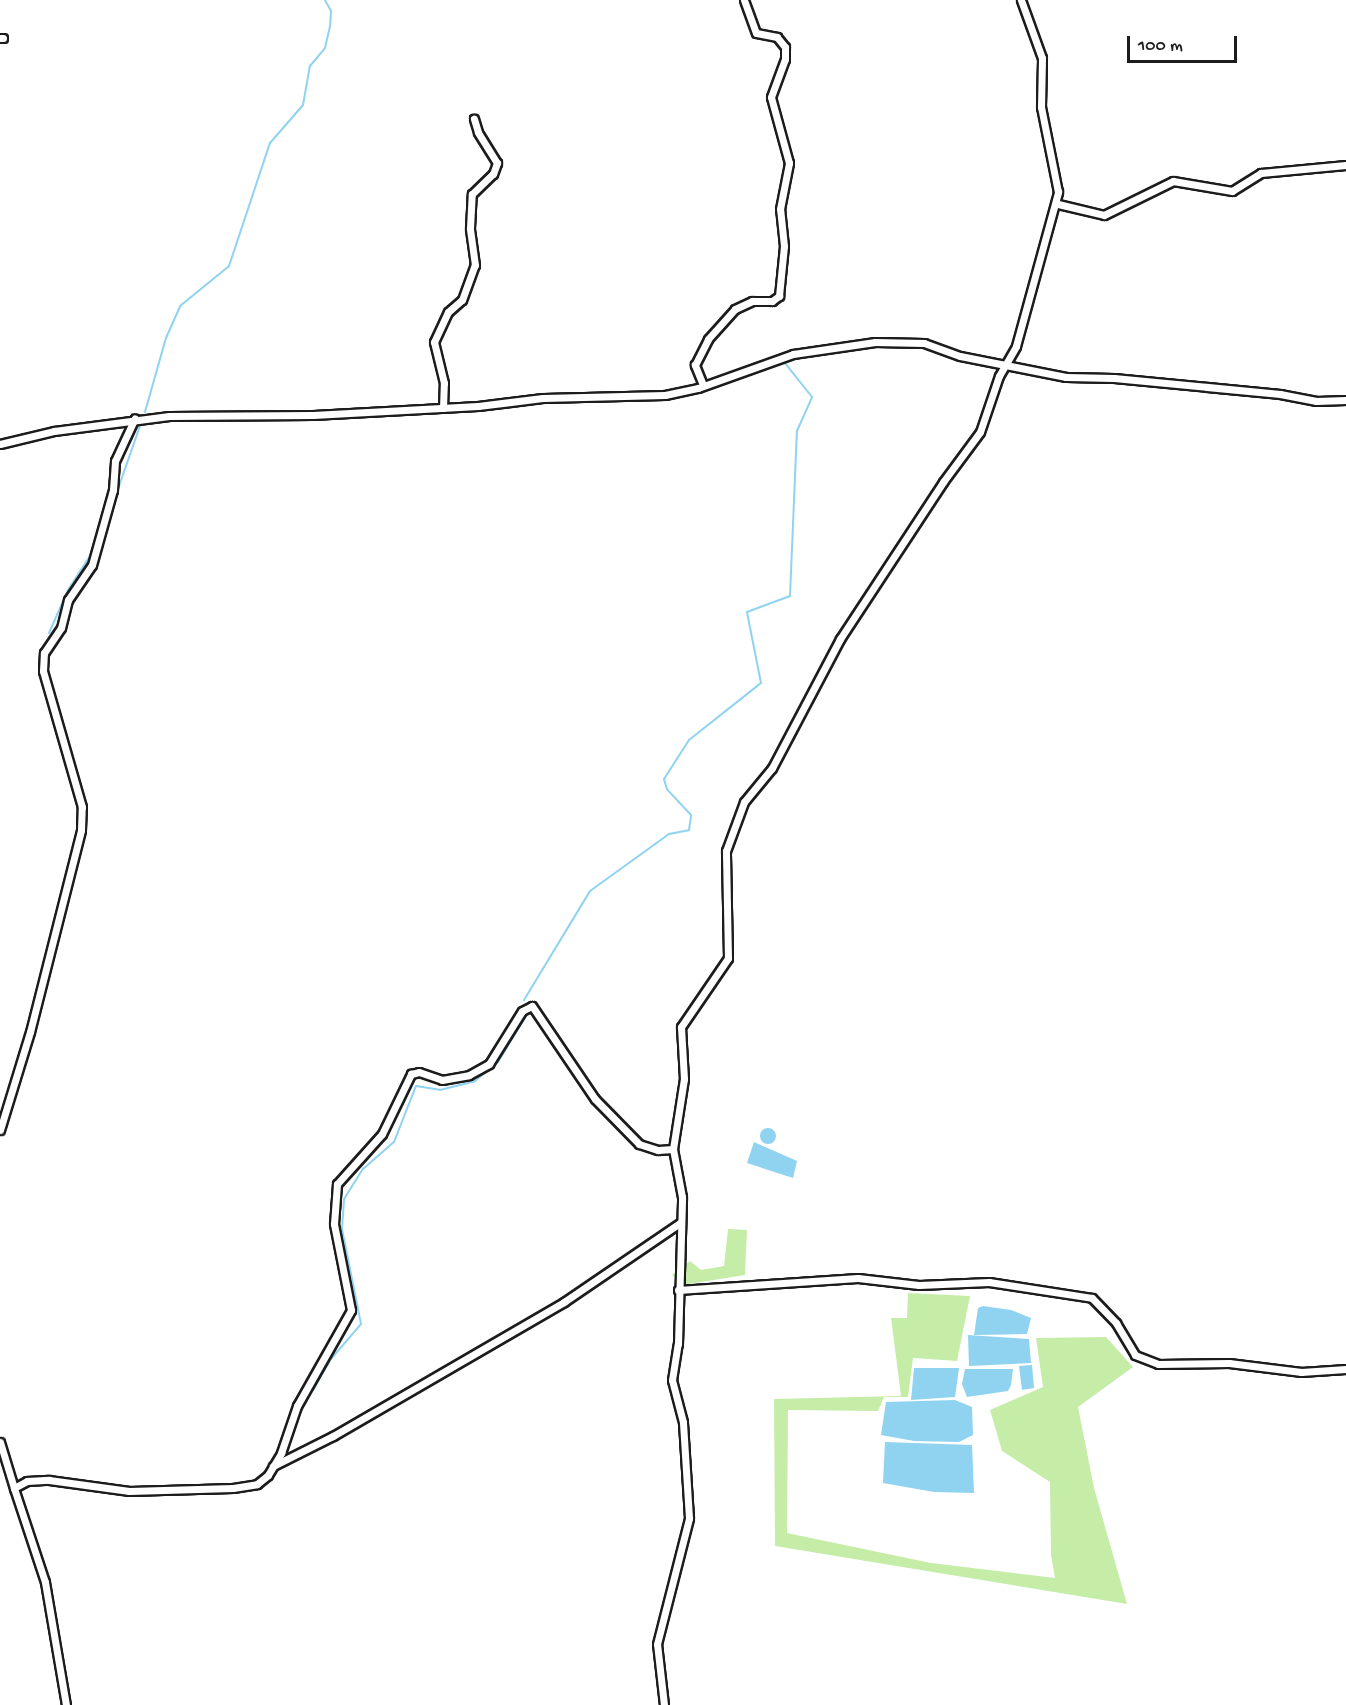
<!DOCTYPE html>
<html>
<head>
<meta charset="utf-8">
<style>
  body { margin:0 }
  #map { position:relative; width:1346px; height:1705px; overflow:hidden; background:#fff; font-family:"Gochi Hand",sans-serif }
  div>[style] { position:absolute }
  .green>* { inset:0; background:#c5eda8 }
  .water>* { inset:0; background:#8fd3f0 }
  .round { border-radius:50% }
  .stream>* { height:2px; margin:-1px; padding:0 1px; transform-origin:1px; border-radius:1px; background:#8fd3f0 }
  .roads { filter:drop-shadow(2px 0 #1c1c1c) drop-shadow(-2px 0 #1c1c1c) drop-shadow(0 2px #1c1c1c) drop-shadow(0 -2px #1c1c1c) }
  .minor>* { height:7px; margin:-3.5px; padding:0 3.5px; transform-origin:3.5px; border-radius:3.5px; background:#fff }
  span { translate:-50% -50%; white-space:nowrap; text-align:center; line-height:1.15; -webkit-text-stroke:5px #fff; paint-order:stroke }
  .scale { position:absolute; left:1127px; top:36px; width:110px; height:27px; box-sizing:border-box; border:3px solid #1c1c1c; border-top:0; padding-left:8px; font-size:18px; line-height:21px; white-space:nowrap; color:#1c1c1c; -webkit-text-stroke:4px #fff; paint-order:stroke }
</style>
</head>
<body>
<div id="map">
  <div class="green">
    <div style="clip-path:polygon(728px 1229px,747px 1230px,745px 1275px,682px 1285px,672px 1275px,690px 1261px,701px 1270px,724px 1266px)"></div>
    <div style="clip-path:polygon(908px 1293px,970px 1296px,957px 1361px,913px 1358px,908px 1397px,884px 1397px,878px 1411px,788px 1410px,787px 1533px,931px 1563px,1055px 1578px,1051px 1555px,1050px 1482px,1002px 1451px,990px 1410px,1043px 1387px,1036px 1338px,1106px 1337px,1133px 1367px,1078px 1407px,1094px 1488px,1127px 1604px,775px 1546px,774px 1399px,901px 1396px,891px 1318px,907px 1318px)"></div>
  </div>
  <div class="water">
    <div class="round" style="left:760px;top:1128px;width:16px;height:16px"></div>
    <div style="clip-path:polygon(754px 1142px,797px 1161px,793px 1178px,747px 1163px)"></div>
    <div style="clip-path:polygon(983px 1306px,1011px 1310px,1031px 1318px,1027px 1334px,974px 1335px,978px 1308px)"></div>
    <div style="clip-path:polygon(968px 1335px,1029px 1339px,1031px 1363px,969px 1366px)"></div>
    <div style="clip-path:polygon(1032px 1365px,1034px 1388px,1022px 1390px,1019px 1366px)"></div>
    <div style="clip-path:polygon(914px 1368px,959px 1368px,955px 1397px,911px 1400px)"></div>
    <div style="clip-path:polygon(965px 1369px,1013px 1369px,1011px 1385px,1008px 1391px,967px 1397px,962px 1384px)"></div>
    <div style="clip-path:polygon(955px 1400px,972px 1407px,973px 1435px,959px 1442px,914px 1441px,881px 1435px,886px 1402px)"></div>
    <div style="clip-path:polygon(885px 1442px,972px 1445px,974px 1493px,934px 1492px,883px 1483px)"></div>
  </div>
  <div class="stream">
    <div style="left:145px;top:412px;width:77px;rotate:-74.2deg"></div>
    <div style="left:166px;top:338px;width:35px;rotate:-66deg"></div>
    <div style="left:180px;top:306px;width:63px;rotate:-39.2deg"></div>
    <div style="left:229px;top:266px;width:130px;rotate:-71.6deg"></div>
    <div style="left:270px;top:143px;width:50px;rotate:-49deg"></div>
    <div style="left:303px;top:105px;width:40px;rotate:-80deg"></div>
    <div style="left:310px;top:66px;width:23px;rotate:-50deg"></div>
    <div style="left:325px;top:48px;width:23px;rotate:-77deg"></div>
    <div style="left:330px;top:26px;width:15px;rotate:-86deg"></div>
    <div style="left:331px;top:11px;width:13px;rotate:-119deg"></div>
    <div style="left:118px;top:489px;width:70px;rotate:-70.8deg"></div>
    <div style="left:49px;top:633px;width:47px;rotate:-66.2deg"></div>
    <div style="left:68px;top:590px;width:40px;rotate:-57.1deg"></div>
    <div style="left:90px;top:556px;width:61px;rotate:-73.9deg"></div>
    <div style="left:524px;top:1000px;width:127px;rotate:-58.8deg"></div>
    <div style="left:590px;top:891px;width:97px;rotate:-35.8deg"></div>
    <div style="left:669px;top:834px;width:20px;rotate:-11deg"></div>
    <div style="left:689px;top:830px;width:15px;rotate:-82deg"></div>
    <div style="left:691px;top:815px;width:35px;rotate:-133deg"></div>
    <div style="left:667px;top:789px;width:10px;rotate:-107deg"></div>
    <div style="left:664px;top:779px;width:46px;rotate:-57.3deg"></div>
    <div style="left:689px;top:740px;width:92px;rotate:-38.4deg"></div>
    <div style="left:761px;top:683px;width:72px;rotate:-101.2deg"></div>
    <div style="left:747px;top:612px;width:46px;rotate:-20.4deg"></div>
    <div style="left:790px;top:596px;width:165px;rotate:-87.6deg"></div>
    <div style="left:797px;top:431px;width:37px;rotate:-66deg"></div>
    <div style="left:812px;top:397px;width:43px;rotate:-128.5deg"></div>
    <div style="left:313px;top:1390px;width:36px;rotate:-60deg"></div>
    <div style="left:331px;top:1359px;width:46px;rotate:-49.4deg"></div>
    <div style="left:361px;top:1324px;width:97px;rotate:-101.3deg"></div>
    <div style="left:342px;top:1229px;width:30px;rotate:-86deg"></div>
    <div style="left:344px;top:1199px;width:36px;rotate:-58deg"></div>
    <div style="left:363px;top:1169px;width:41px;rotate:-41.1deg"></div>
    <div style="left:394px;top:1142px;width:60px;rotate:-68.6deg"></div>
    <div style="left:416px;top:1086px;width:24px;rotate:9deg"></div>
    <div style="left:440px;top:1090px;width:36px;rotate:-14deg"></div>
    <div style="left:475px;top:1081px;width:30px;rotate:-40deg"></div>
    <div style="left:498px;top:1062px;width:60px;rotate:-58.7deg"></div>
  </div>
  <div class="roads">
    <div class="minor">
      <div style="left:0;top:38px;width:3px"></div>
      <div style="left:1058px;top:204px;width:47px;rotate:13.4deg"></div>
      <div style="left:1104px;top:215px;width:77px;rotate:-26.2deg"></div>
      <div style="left:1173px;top:181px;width:60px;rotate:9.6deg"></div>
      <div style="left:1232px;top:191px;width:34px;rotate:-32deg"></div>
      <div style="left:1261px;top:173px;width:85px;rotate:-5.4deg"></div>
      <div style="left:703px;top:385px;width:22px;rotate:-112deg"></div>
      <div style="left:695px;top:365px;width:29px;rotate:-63deg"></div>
      <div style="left:708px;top:339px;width:40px;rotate:-48deg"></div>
      <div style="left:735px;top:309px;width:19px;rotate:-25deg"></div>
      <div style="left:752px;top:301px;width:20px"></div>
      <div style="left:772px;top:301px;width:9px;rotate:-36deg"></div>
      <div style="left:779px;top:296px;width:50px;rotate:-84.3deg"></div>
      <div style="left:784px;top:246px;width:37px;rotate:-96deg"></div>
      <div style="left:780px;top:209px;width:47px;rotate:-78.9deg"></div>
      <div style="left:789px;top:163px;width:68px;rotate:-105.3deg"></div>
      <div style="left:771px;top:97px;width:40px;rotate:-69.8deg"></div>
      <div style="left:785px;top:59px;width:12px;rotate:-90deg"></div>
      <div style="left:785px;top:47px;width:13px;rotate:-129deg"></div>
      <div style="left:777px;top:37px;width:21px;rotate:-169deg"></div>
      <div style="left:756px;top:33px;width:35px;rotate:-110deg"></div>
      <div style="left:443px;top:408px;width:25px;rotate:-88deg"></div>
      <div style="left:444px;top:383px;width:42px;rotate:-103.7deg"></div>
      <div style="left:434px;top:342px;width:33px;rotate:-65deg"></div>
      <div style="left:448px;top:312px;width:18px;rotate:-41deg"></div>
      <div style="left:462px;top:300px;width:37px;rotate:-70deg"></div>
      <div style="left:475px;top:265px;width:37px;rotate:-98deg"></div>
      <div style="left:470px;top:228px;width:34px;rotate:-87deg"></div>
      <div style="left:472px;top:194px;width:29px;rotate:-44deg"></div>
      <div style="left:493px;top:174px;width:12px;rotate:-70deg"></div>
      <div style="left:497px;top:163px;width:36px;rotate:-122deg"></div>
      <div style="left:478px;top:132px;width:14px;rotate:-107deg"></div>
      <div style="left:0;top:444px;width:56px;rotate:-13.5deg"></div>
      <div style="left:54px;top:431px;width:116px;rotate:-7.4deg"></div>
      <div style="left:169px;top:416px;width:144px;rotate:-0.4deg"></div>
      <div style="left:313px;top:415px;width:165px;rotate:-3.1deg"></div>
      <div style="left:478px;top:406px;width:65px;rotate:-7deg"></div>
      <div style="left:543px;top:398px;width:122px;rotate:-1.4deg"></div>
      <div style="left:665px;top:395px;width:34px;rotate:-12deg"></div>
      <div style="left:698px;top:388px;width:101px;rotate:-19.7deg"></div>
      <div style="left:793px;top:354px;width:83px;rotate:-8.3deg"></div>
      <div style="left:875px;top:342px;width:49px;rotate:1.2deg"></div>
      <div style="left:924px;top:343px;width:38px;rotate:20deg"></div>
      <div style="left:960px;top:356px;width:108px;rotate:11.2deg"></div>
      <div style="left:1066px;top:377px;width:48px;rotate:1.2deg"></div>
      <div style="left:1114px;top:378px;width:167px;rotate:5.5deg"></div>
      <div style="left:1280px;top:394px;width:37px;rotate:11deg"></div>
      <div style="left:1316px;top:401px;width:30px;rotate:-2deg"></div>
      <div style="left:0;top:1130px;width:102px;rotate:-73deg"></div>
      <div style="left:30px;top:1032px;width:208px;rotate:-75.8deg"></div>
      <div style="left:81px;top:830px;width:23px;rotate:-88deg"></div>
      <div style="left:82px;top:807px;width:141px;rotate:-106deg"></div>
      <div style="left:43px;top:671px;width:18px;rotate:-87deg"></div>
      <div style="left:44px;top:653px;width:30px;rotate:-56deg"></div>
      <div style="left:61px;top:628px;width:29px;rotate:-76deg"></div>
      <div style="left:68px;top:600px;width:42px;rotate:-55.6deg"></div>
      <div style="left:92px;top:565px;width:78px;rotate:-74.4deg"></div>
      <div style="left:113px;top:490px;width:29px;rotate:-86deg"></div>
      <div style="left:115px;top:461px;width:47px;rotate:-65.1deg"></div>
      <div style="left:678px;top:1290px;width:180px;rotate:-3.8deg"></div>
      <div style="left:858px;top:1278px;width:61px;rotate:6.5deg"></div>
      <div style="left:919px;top:1285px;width:70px;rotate:-2.5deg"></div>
      <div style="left:989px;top:1282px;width:104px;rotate:8.8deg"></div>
      <div style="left:1092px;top:1298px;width:35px;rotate:46deg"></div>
      <div style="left:1116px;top:1323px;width:37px;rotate:59deg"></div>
      <div style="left:1135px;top:1355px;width:25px;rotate:21deg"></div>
      <div style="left:1158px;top:1364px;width:71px;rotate:-0.8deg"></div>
      <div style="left:1229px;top:1363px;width:73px;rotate:7.1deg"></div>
      <div style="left:1301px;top:1372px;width:45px;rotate:-3.8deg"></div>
      <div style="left:0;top:1442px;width:48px;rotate:73.1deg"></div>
      <div style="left:273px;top:1466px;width:67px;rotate:-26.6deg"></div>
      <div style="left:333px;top:1436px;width:267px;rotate:-30.1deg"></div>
      <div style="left:564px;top:1302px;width:140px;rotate:-34.3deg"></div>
      <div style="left:66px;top:1705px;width:125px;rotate:-99.7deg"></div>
      <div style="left:45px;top:1582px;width:99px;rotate:-108.3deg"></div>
      <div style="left:14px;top:1488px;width:15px;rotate:-28deg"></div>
      <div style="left:27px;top:1481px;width:22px;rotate:-3deg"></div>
      <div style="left:49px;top:1480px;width:81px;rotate:7.8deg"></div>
      <div style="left:129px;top:1491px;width:104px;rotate:-1.7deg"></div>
      <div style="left:233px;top:1488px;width:24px;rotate:-9deg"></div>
      <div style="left:257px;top:1484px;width:14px;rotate:-39deg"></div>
      <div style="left:268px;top:1475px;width:26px;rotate:-59deg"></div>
      <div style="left:281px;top:1453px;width:50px;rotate:-71.2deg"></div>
      <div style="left:297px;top:1406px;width:110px;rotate:-60.6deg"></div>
      <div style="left:351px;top:1310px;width:88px;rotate:-101.2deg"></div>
      <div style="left:334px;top:1224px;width:40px;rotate:-85.7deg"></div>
      <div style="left:337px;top:1184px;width:67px;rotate:-48deg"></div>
      <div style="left:382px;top:1134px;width:67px;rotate:-64.2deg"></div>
      <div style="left:411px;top:1074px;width:8px;rotate:-14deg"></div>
      <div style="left:419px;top:1072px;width:24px;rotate:19deg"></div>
      <div style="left:442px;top:1080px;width:27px;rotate:-10deg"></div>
      <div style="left:469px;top:1075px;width:23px;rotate:-29deg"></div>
      <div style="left:489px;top:1064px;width:62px;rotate:-58.1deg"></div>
      <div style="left:522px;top:1011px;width:11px;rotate:-27deg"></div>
      <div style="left:532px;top:1006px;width:112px;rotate:55.9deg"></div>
      <div style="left:595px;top:1099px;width:63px;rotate:45.6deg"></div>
      <div style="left:639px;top:1144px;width:20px;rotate:18deg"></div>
      <div style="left:658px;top:1150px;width:15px;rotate:-4deg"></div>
      <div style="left:664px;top:1705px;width:61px;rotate:-96.5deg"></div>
      <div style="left:657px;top:1644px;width:130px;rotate:-75.7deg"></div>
      <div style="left:689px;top:1518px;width:96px;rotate:-93.6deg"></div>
      <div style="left:683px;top:1422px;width:43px;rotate:-104.7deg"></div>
      <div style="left:672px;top:1380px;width:36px;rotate:-81deg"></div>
      <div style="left:678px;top:1344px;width:147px;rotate:-88.4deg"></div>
      <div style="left:682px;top:1197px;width:49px;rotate:-100.6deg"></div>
      <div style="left:673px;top:1149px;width:71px;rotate:-81.1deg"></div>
      <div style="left:684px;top:1079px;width:52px;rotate:-93.3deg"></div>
      <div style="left:681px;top:1027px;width:83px;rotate:-55.7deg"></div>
      <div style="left:728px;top:958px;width:107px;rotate:-91.1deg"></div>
      <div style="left:726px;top:851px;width:52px;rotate:-69.8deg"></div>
      <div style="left:744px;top:802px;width:44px;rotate:-50.5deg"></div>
      <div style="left:772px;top:768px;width:146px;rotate:-62.2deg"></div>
      <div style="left:840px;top:639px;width:188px;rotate:-56.7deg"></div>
      <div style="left:943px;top:482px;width:62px;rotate:-53.5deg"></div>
      <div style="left:980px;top:432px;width:59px;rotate:-71.3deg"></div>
      <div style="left:999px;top:376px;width:34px;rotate:-60deg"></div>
      <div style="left:1016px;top:346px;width:160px;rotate:-74.7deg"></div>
      <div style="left:1058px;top:192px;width:87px;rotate:-101.3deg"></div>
      <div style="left:1041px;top:107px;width:49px;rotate:-88.8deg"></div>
      <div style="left:1042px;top:58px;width:62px;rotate:-109.9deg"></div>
    </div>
  </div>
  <div class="scale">100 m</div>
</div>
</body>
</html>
